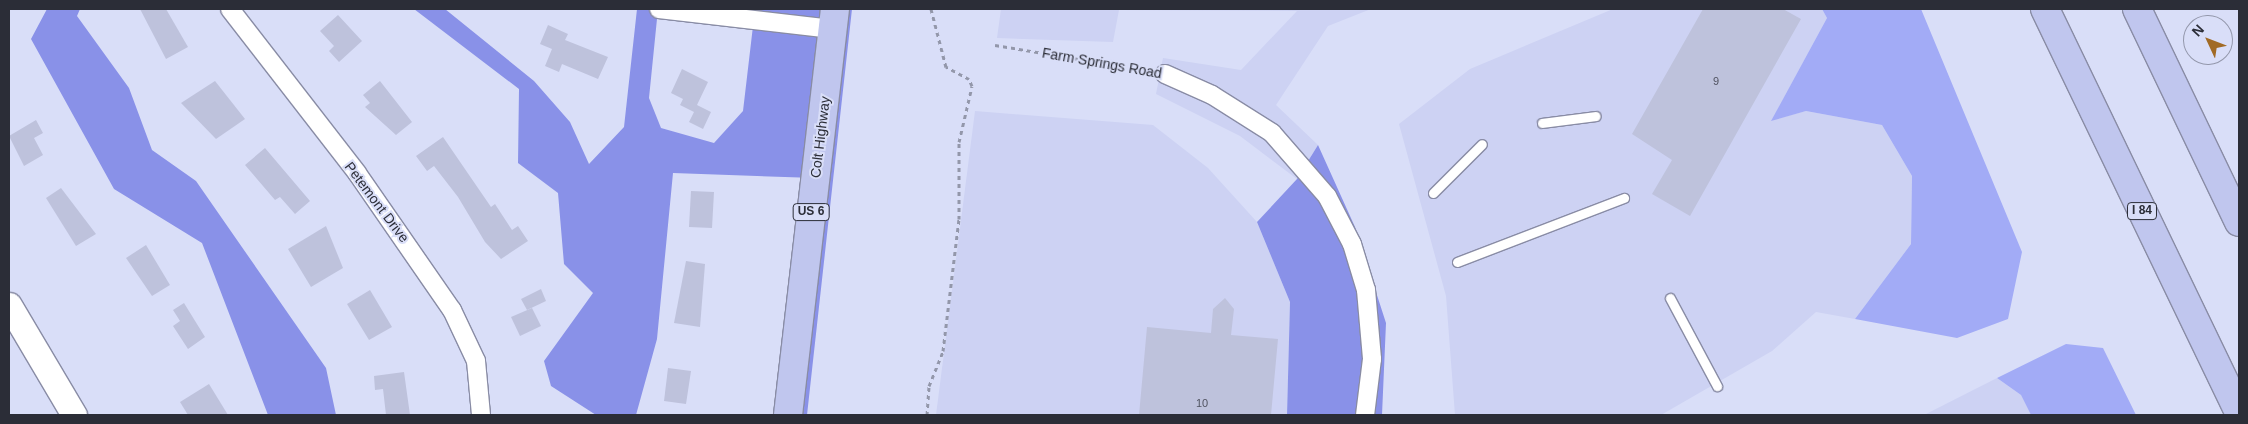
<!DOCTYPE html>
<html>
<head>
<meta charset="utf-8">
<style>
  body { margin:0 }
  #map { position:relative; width:2248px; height:424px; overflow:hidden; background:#d9def8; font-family:Arial,sans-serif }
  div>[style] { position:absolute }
  .built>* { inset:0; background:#cdd2f3 }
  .green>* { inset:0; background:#a2abf6 }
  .forest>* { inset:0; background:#8991e8 }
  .building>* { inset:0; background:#bec2dc }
  .path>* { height:3px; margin-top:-1.5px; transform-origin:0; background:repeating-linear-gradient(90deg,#9397aa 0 4px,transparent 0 8px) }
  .roads { filter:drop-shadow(1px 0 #898ca5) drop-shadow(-1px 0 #898ca5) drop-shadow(0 1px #898ca5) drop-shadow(0 -1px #898ca5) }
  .lane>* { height:9px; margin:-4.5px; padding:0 4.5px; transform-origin:4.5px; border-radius:4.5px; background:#fff }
  .street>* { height:18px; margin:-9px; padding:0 9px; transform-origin:9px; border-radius:9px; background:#fff }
  .secondary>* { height:25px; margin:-12.5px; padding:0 12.5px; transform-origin:12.5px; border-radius:12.5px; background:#fff }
  .highway>* { height:28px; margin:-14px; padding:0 14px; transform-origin:14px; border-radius:14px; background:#c0c6ee }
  span { translate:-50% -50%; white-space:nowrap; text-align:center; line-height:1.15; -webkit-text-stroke:4px #d9def8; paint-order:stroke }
  .number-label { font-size:11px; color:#505260 }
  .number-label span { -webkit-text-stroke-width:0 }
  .shield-label span { padding:1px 4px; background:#d9def8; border:1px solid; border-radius:4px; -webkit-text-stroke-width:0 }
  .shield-label { font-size:12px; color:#2b2d37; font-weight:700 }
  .street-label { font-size:14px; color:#2b2d37 }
  .frame { position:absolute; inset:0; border:10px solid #2b2d37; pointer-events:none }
  .north { position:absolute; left:2183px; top:15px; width:50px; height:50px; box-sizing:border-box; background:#d9def8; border:1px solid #9397ab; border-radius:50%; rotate:313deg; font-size:14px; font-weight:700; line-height:20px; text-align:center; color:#2b2d37 }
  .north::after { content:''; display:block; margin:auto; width:18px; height:22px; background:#a16a25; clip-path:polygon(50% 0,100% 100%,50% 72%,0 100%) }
</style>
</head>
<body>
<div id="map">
  <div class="built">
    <div style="clip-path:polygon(1001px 9px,1371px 9px,1328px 26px,1276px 105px,1318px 145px,1297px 179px,1240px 136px,1156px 94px,1163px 58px,1241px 70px,1297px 11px,1119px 10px,1113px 42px,997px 38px)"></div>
    <div style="clip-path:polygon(1613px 9px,1822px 9px,1827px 18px,1772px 120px,1806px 111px,1882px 125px,1912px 176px,1911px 244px,1855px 319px,1816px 312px,1772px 351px,1661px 415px,1455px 415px,1446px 296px,1399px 124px,1470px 69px)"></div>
    <div style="clip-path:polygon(975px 111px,1153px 125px,1208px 168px,1257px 222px,1290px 302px,1287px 415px,936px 415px)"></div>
    <div style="clip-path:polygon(1997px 378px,2021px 395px,2031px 415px,1924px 415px)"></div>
  </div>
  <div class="green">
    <div style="clip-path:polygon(1822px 9px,1921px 9px,2022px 252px,2008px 319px,1957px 338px,1855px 319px,1911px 244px,1912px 176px,1882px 125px,1806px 111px,1771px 121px,1827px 18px)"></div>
    <div style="clip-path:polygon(2066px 344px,2103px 348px,2136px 415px,2031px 415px,2021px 395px,1997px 378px)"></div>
  </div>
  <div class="forest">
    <div style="clip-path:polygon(47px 9px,80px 9px,77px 16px,129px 88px,152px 150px,196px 181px,326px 368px,336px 415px,268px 415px,202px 243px,114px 189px,31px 39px)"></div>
    <div style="clip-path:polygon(414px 9px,445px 9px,534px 81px,570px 122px,589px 164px,624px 127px,637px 9px,658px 9px,649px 98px,661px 128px,714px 143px,743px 111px,755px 9px,852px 9px,807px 415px,788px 415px,815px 178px,673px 173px,657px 339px,636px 415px,596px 415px,551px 386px,544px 361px,593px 293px,564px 264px,558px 193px,518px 163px,519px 89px)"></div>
    <div style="clip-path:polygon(1318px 145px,1355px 227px,1386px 323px,1382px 415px,1287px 415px,1290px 302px,1257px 222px,1297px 179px)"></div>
  </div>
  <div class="building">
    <div style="clip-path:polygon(140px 9px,166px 9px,188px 47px,166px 59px)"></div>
    <div style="clip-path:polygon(1703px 9px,1783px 9px,1801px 19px,1690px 216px,1652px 194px,1672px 160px,1632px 134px)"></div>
    <div style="clip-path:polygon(338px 15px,362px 41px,339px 62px,329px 51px,334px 46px,320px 31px)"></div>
    <div style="clip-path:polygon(548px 25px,568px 34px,565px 40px,608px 57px,598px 79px,562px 64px,559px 72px,545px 66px,552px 49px,540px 44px)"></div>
    <div style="clip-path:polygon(682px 69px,708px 82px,697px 105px,711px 112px,703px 129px,689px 122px,694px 112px,680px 105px,683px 99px,671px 93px)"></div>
    <div style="clip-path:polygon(215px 81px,245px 119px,216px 139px,181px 103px)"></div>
    <div style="clip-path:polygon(380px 81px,412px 122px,396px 135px,365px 107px,370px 103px,363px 95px)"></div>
    <div style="clip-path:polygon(36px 120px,43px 133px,34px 138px,43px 155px,24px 166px,9px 136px)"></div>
    <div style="clip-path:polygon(443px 137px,491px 207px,495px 204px,512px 230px,518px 226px,528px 241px,501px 259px,485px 242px,458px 197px,434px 166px,427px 171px,416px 156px)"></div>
    <div style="clip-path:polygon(265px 148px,310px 201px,295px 214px,280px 197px,275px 200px,245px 165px)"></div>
    <div style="clip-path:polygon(61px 188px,96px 234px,76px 246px,46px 198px)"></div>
    <div style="clip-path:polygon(691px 191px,714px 192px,712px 228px,689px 227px)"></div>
    <div style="clip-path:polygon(326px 226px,343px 268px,311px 287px,288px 249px)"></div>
    <div style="clip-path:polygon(146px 245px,170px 285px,152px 296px,126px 258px)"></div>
    <div style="clip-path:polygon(686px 261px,705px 264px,700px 327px,674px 323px)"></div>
    <div style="clip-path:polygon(541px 289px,546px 301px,527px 310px,521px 299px)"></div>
    <div style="clip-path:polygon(370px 290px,392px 327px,369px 340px,347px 304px)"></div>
    <div style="clip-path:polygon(1225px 298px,1234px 309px,1231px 335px,1278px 339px,1271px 415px,1139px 415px,1147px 327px,1211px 333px,1213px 309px)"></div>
    <div style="clip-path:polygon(184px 303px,205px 337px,188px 349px,173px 326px,180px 321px,173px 310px)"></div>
    <div style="clip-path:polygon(532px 308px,541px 326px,520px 336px,511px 317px)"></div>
    <div style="clip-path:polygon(668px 368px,691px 371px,686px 404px,664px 401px)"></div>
    <div style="clip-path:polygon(404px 372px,410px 415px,386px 415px,383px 389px,375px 390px,374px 376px)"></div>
    <div style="clip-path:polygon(209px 384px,228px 415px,188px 415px,180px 402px)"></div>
  </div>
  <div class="path">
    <div style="left:995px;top:45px;width:157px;rotate:9.5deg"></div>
    <div style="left:927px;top:415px;width:29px;rotate:-86deg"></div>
    <div style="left:929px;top:386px;width:38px;rotate:-68deg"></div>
    <div style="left:943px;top:351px;width:133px;rotate:-83.1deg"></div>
    <div style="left:959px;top:219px;width:77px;rotate:-90deg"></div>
    <div style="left:959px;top:142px;width:57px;rotate:-76.9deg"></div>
    <div style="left:972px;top:86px;width:8px;rotate:-113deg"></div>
    <div style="left:969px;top:79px;width:26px;rotate:-152deg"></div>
    <div style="left:946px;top:67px;width:60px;rotate:-104.5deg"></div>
  </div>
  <div class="roads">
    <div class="lane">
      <div style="left:1542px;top:123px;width:54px;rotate:-7.4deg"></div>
      <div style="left:1433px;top:193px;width:69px;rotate:-45deg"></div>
      <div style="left:1457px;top:262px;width:179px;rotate:-21deg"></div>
      <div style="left:1670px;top:298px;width:100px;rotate:61.9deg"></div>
    </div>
    <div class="street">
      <div style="left:230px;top:9px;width:207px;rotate:52.2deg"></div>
      <div style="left:357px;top:173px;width:167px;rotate:55.3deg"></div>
      <div style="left:452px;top:310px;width:56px;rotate:64.8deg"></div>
      <div style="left:476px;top:361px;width:54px;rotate:84.7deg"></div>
      <div style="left:659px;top:9px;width:174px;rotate:6.6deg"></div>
      <div style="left:1165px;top:74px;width:51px;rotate:24.1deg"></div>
      <div style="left:1212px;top:95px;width:71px;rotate:32.3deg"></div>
      <div style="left:1272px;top:133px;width:84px;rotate:48.9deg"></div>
      <div style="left:1327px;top:196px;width:54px;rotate:62.5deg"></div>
      <div style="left:1352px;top:244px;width:48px;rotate:73.1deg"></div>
      <div style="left:1366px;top:290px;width:69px;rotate:85deg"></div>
      <div style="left:1372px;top:359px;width:56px;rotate:97.1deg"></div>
    </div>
    <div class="secondary">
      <div style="left:9px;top:305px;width:128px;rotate:59.4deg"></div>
    </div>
    <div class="highway">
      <div style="left:2045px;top:9px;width:448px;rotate:64.3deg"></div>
      <div style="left:2137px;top:9px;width:236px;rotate:64.4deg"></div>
      <div style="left:788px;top:415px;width:409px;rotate:-83.4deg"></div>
    </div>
  </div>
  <div class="number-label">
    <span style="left:1716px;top:81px">9</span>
    <span style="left:1202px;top:403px">10</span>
  </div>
  <div class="shield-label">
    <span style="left:2142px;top:211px">I 84</span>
    <span style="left:811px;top:212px">US 6</span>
  </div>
  <div class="street-label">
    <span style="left:1102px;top:63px;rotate:10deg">Farm Springs Road</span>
    <span style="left:820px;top:137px;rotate:-83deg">Colt Highway</span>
    <span style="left:377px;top:202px;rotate:53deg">Petemont Drive</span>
  </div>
  <div class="frame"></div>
  <div class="north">N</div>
</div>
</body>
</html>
